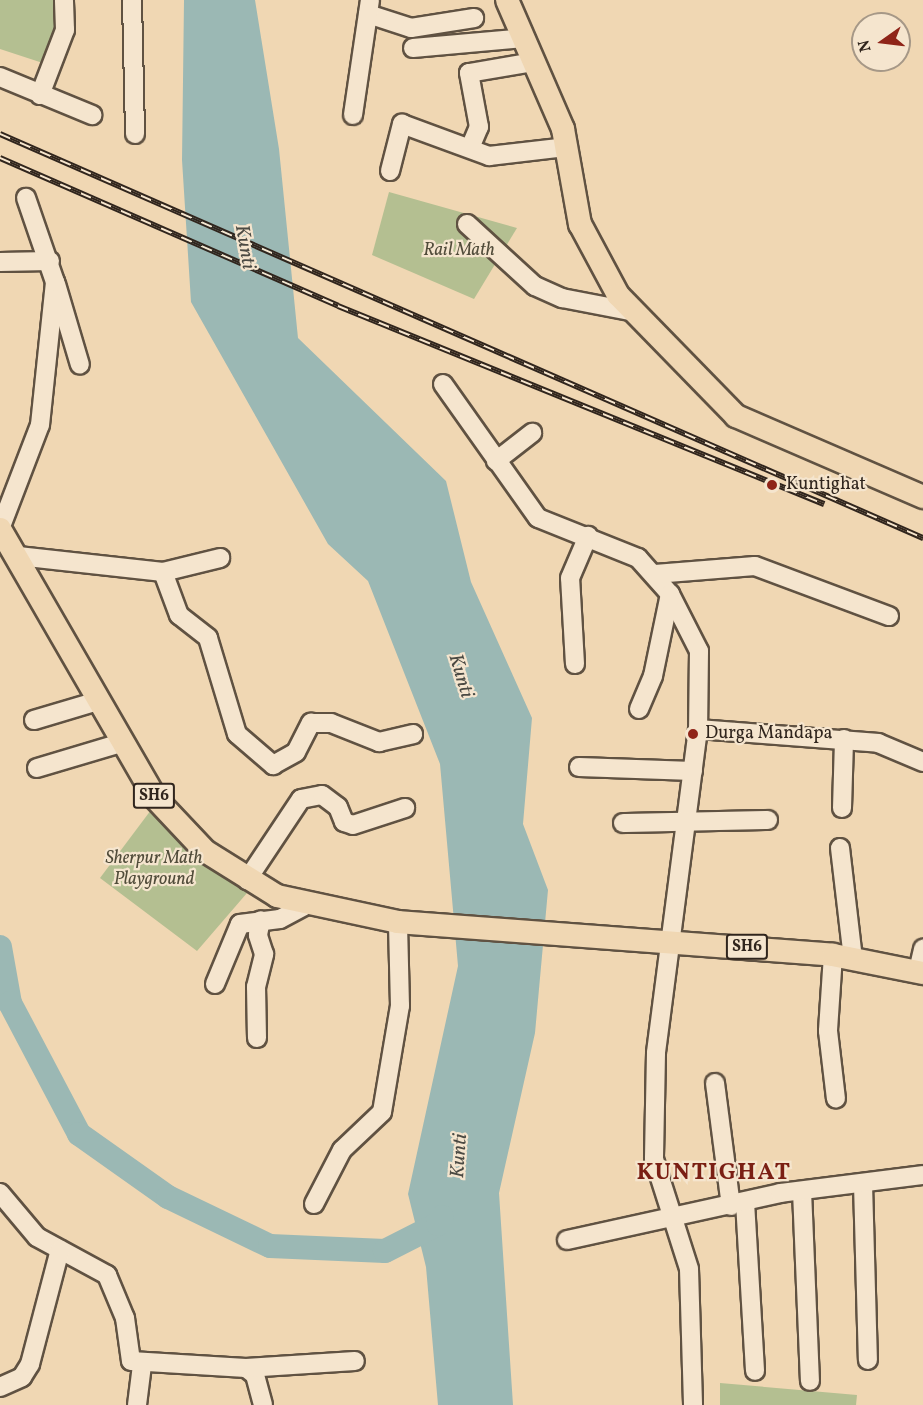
<!DOCTYPE html>
<html>
<head>
<meta charset="utf-8">
<style>
  body { margin:0 }
  #map { position:relative; width:923px; height:1405px; overflow:hidden; background:#f0d7b3; font-family:Vollkorn,serif }
  div>[style] { position:absolute }
  .green>* { inset:0; background:#b4bf91 }
  .water>* { inset:0; background:#9bb8b4 }
  .river>* { height:24px; margin:-12px; padding:0 12px; transform-origin:12px; border-radius:12px; background:#9bb8b4 }
  .roads { filter:drop-shadow(2px 0 #605242) drop-shadow(-2px 0 #605242) drop-shadow(0 2px #605242) drop-shadow(0 -2px #605242) }
  .minor>* { height:18px; margin:-9px; padding:0 9px; transform-origin:9px; border-radius:9px; background:#f5e5ce }
  .major>* { height:22px; margin:-11px; padding:0 11px; transform-origin:11px; border-radius:11px; background:#f0d7b3 }
  .rail>* { height:6px; margin-top:-3px; transform-origin:0; background:repeating-linear-gradient(90deg,#f5e5ce 0 11px,#30251d 0 22px); box-sizing:border-box; border-block:2px solid #30251d }
  .dots>* { width:16px; height:16px; translate:-50% -50%; box-sizing:border-box; border:3px solid #f5e5ce; border-radius:50% }
  span { translate:-50% -50%; white-space:nowrap; text-align:center; line-height:1.15; -webkit-text-stroke:4.5px #f5e5ce; paint-order:stroke }
  .shield-label span { padding:2px 4px; background:#f5e5ce; border:2px solid; border-radius:4px; -webkit-text-stroke-width:0 }
  .shield-label { font-size:16px; color:#30251d; font-weight:700 }
  .park-label { font-size:18px; color:#514c3a; font-style:italic }
  .poi-label { font-size:18px; color:#30251d }
  .left { translate:0 -50%; text-align:left }
  .water-label { font-size:20px; color:#4b4a43; font-style:italic }
  .district-label { font-size:24px; color:#7a1f14; font-weight:700; letter-spacing:1.5px }
  .north { position:absolute; left:851px; top:12px; width:60px; height:60px; box-sizing:border-box; background:#f5e5ce; border:2px solid #a69887; border-radius:50%; rotate:256deg; font-size:16px; font-weight:700; line-height:24px; text-align:center; color:#30251d }
  .north::after { content:''; display:block; margin:auto; width:21px; height:27px; background:#8f2418; clip-path:polygon(50% 0,100% 100%,50% 72%,0 100%) }
</style>
</head>
<body>
<div id="map">
  <div class="green">
    <div style="clip-path:polygon(0 0,67px 0,55px 67px,0 49px)"></div>
    <div style="clip-path:polygon(389px 192px,517px 228px,474px 299px,372px 255px)"></div>
    <div style="clip-path:polygon(154px 806px,192px 856px,247px 893px,197px 951px,100px 878px)"></div>
    <div style="clip-path:polygon(720px 1383px,857px 1395px,856px 1405px,720px 1405px)"></div>
  </div>
  <div class="water">
    <div style="clip-path:polygon(184px 0,255px 0,279px 149px,298px 338px,446px 481px,471px 582px,532px 718px,523px 824px,548px 890px,535px 1033px,499px 1193px,513px 1405px,438px 1405px,426px 1267px,408px 1194px,458px 966px,440px 764px,368px 581px,328px 544px,191px 302px,182px 160px)"></div>
  </div>
  <div class="river">
    <div style="left:0;top:947px;width:57px;rotate:79.9deg"></div>
    <div style="left:10px;top:1003px;width:148px;rotate:62.2deg"></div>
    <div style="left:79px;top:1134px;width:109px;rotate:35.3deg"></div>
    <div style="left:168px;top:1197px;width:113px;rotate:25.7deg"></div>
    <div style="left:270px;top:1246px;width:115px;rotate:2.5deg"></div>
    <div style="left:385px;top:1251px;width:59px;rotate:-27deg"></div>
    <div style="left:438px;top:1224px;width:8px;rotate:-60deg"></div>
  </div>
  <div class="roads">
    <div class="minor">
      <div style="left:132px;top:0;width:134px;rotate:88.7deg"></div>
      <div style="left:368px;top:14px;width:45px;rotate:18deg"></div>
      <div style="left:411px;top:28px;width:64px;rotate:-9deg"></div>
      <div style="left:413px;top:48px;width:111px;rotate:-5.1deg"></div>
      <div style="left:0;top:77px;width:100px;rotate:22.4deg"></div>
      <div style="left:40px;top:95px;width:70px;rotate:-69deg"></div>
      <div style="left:65px;top:30px;width:30px;rotate:-92deg"></div>
      <div style="left:353px;top:115px;width:116px;rotate:-81.6deg"></div>
      <div style="left:470px;top:148px;width:23px;rotate:-67deg"></div>
      <div style="left:479px;top:127px;width:55px;rotate:-100.5deg"></div>
      <div style="left:469px;top:73px;width:66px;rotate:-9.6deg"></div>
      <div style="left:390px;top:171px;width:49px;rotate:-75.7deg"></div>
      <div style="left:402px;top:124px;width:93px;rotate:20.2deg"></div>
      <div style="left:489px;top:156px;width:79px;rotate:-6.6deg"></div>
      <div style="left:467px;top:224px;width:92px;rotate:42.4deg"></div>
      <div style="left:535px;top:286px;width:30px;rotate:24deg"></div>
      <div style="left:562px;top:298px;width:74px;rotate:10.9deg"></div>
      <div style="left:0;top:262px;width:50px;rotate:-1.1deg"></div>
      <div style="left:56px;top:284px;width:84px;rotate:73.5deg"></div>
      <div style="left:443px;top:384px;width:164px;rotate:54.7deg"></div>
      <div style="left:538px;top:518px;width:108px;rotate:21.8deg"></div>
      <div style="left:638px;top:558px;width:48px;rotate:48.4deg"></div>
      <div style="left:670px;top:594px;width:64px;rotate:63deg"></div>
      <div style="left:699px;top:651px;width:78px;rotate:90.7deg"></div>
      <div style="left:698px;top:729px;width:327px;rotate:97.4deg"></div>
      <div style="left:656px;top:1053px;width:106px;rotate:91.1deg"></div>
      <div style="left:654px;top:1159px;width:115px;rotate:72.3deg"></div>
      <div style="left:689px;top:1269px;width:136px;rotate:88.3deg"></div>
      <div style="left:496px;top:461px;width:46px;rotate:-37.9deg"></div>
      <div style="left:0;top:529px;width:111px;rotate:-69deg"></div>
      <div style="left:40px;top:425px;width:144px;rotate:-84deg"></div>
      <div style="left:55px;top:282px;width:89px;rotate:-109deg"></div>
      <div style="left:18px;top:556px;width:146px;rotate:6.3deg"></div>
      <div style="left:163px;top:572px;width:46px;rotate:69.6deg"></div>
      <div style="left:179px;top:615px;width:37px;rotate:38deg"></div>
      <div style="left:208px;top:638px;width:100px;rotate:73.2deg"></div>
      <div style="left:237px;top:734px;width:48px;rotate:40.7deg"></div>
      <div style="left:273px;top:765px;width:26px;rotate:-29deg"></div>
      <div style="left:296px;top:752px;width:33px;rotate:-63deg"></div>
      <div style="left:311px;top:723px;width:20px"></div>
      <div style="left:331px;top:723px;width:52px;rotate:21.6deg"></div>
      <div style="left:379px;top:742px;width:35px;rotate:-13deg"></div>
      <div style="left:163px;top:572px;width:59px;rotate:-13.8deg"></div>
      <div style="left:655px;top:574px;width:100px;rotate:-4.6deg"></div>
      <div style="left:755px;top:566px;width:143px;rotate:20.5deg"></div>
      <div style="left:575px;top:664px;width:86px;rotate:-93.3deg"></div>
      <div style="left:570px;top:578px;width:46px;rotate:-66.8deg"></div>
      <div style="left:639px;top:709px;width:36px;rotate:-67deg"></div>
      <div style="left:653px;top:676px;width:84px;rotate:-78.3deg"></div>
      <div style="left:34px;top:720px;width:67px;rotate:-16.5deg"></div>
      <div style="left:698px;top:729px;width:181px;rotate:4.4deg"></div>
      <div style="left:878px;top:743px;width:49px;rotate:22.9deg"></div>
      <div style="left:579px;top:767px;width:114px;rotate:2deg"></div>
      <div style="left:37px;top:768px;width:88px;rotate:-16.6deg"></div>
      <div style="left:842px;top:808px;width:69px;rotate:-88.3deg"></div>
      <div style="left:623px;top:823px;width:145px;rotate:-1.2deg"></div>
      <div style="left:840px;top:848px;width:111px;rotate:83.3deg"></div>
      <div style="left:247px;top:880px;width:97px;rotate:-56.3deg"></div>
      <div style="left:301px;top:799px;width:21px;rotate:-11deg"></div>
      <div style="left:322px;top:795px;width:20px;rotate:37deg"></div>
      <div style="left:338px;top:807px;width:16px;rotate:68deg"></div>
      <div style="left:344px;top:822px;width:9px;rotate:18deg"></div>
      <div style="left:353px;top:825px;width:55px;rotate:-18.1deg"></div>
      <div style="left:833px;top:955px;width:76px;rotate:93.8deg"></div>
      <div style="left:828px;top:1031px;width:68px;rotate:83.3deg"></div>
      <div style="left:918px;top:971px;width:23px;rotate:-77deg"></div>
      <div style="left:215px;top:984px;width:65px;rotate:-67.4deg"></div>
      <div style="left:240px;top:924px;width:40px;rotate:-7.1deg"></div>
      <div style="left:280px;top:919px;width:27px;rotate:-28deg"></div>
      <div style="left:257px;top:1038px;width:51px;rotate:-91.1deg"></div>
      <div style="left:256px;top:987px;width:34px;rotate:-76deg"></div>
      <div style="left:264px;top:954px;width:20px;rotate:-108deg"></div>
      <div style="left:258px;top:935px;width:15px;rotate:-79deg"></div>
      <div style="left:715px;top:1083px;width:124px;rotate:82.6deg"></div>
      <div style="left:863px;top:1184px;width:176px;rotate:88.4deg"></div>
      <div style="left:802px;top:1191px;width:190px;rotate:87.6deg"></div>
      <div style="left:0;top:1193px;width:57px;rotate:49.9deg"></div>
      <div style="left:37px;top:1237px;width:80px;rotate:28.5deg"></div>
      <div style="left:107px;top:1275px;width:47px;rotate:67.3deg"></div>
      <div style="left:125px;top:1318px;width:43px;rotate:82.1deg"></div>
      <div style="left:131px;top:1361px;width:115px;rotate:3.5deg"></div>
      <div style="left:246px;top:1368px;width:11px;rotate:38deg"></div>
      <div style="left:255px;top:1375px;width:31px;rotate:75deg"></div>
      <div style="left:745px;top:1202px;width:169px;rotate:86.6deg"></div>
      <div style="left:314px;top:1204px;width:61px;rotate:-62.6deg"></div>
      <div style="left:342px;top:1150px;width:55px;rotate:-43.5deg"></div>
      <div style="left:382px;top:1112px;width:108px;rotate:-80.4deg"></div>
      <div style="left:400px;top:1006px;width:84px;rotate:-91.4deg"></div>
      <div style="left:567px;top:1240px;width:218px;rotate:-12.4deg"></div>
      <div style="left:780px;top:1193px;width:144px;rotate:-7.2deg"></div>
      <div style="left:246px;top:1368px;width:109px;rotate:-3.7deg"></div>
      <div style="left:0;top:1387px;width:24px;rotate:-24deg"></div>
      <div style="left:22px;top:1377px;width:15px;rotate:-58deg"></div>
      <div style="left:30px;top:1364px;width:118px;rotate:-75.3deg"></div>
      <div style="left:137px;top:1405px;width:40px;rotate:-82.9deg"></div>
    </div>
    <div class="major">
      <div style="left:507px;top:0;width:141px;rotate:66.5deg"></div>
      <div style="left:563px;top:129px;width:97px;rotate:79.9deg"></div>
      <div style="left:580px;top:224px;width:81px;rotate:61.8deg"></div>
      <div style="left:618px;top:295px;width:169px;rotate:45.7deg"></div>
      <div style="left:736px;top:416px;width:204px;rotate:23.4deg"></div>
      <div style="left:0;top:529px;width:310px;rotate:60deg"></div>
      <div style="left:155px;top:798px;width:73px;rotate:46.7deg"></div>
      <div style="left:205px;top:851px;width:85px;rotate:32deg"></div>
      <div style="left:277px;top:896px;width:124px;rotate:12.1deg"></div>
      <div style="left:398px;top:922px;width:436px;rotate:4.3deg"></div>
      <div style="left:833px;top:955px;width:92px;rotate:11.3deg"></div>
    </div>
  </div>
  <div class="rail">
    <div style="left:0;top:134px;width:1008px;rotate:23.64deg"></div>
    <div style="left:0;top:158px;width:369px;rotate:23.6deg"></div>
    <div style="left:338px;top:306px;width:525px;rotate:22.17deg"></div>
  </div>
  <div class="dots">
    <div style="left:772px;top:485px;background:#8f2418"></div>
    <div style="left:693px;top:734px;background:#8f2418"></div>
  </div>
  <div class="shield-label">
    <span style="left:154px;top:796px">SH6</span>
    <span style="left:747px;top:947px">SH6</span>
  </div>
  <div class="park-label">
    <span style="left:459px;top:251px">Rail Math</span>
    <span style="left:154px;top:870px">Sherpur Math<br>Playground</span>
  </div>
  <div class="poi-label">
    <span class="left" style="left:786px;top:485px">Kuntighat</span>
    <span class="left" style="left:705px;top:734px">Durga Mandapa</span>
  </div>
  <div class="water-label">
    <span style="left:244px;top:247px;rotate:80deg">Kunti</span>
    <span style="left:460px;top:676px;rotate:73deg">Kunti</span>
    <span style="left:460px;top:1156px;rotate:-86deg">Kunti</span>
  </div>
  <div class="district-label">
    <span style="left:714px;top:1174px">KUNTIGHAT</span>
  </div>
  <div class="north">N</div>
</div>
</body>
</html>
